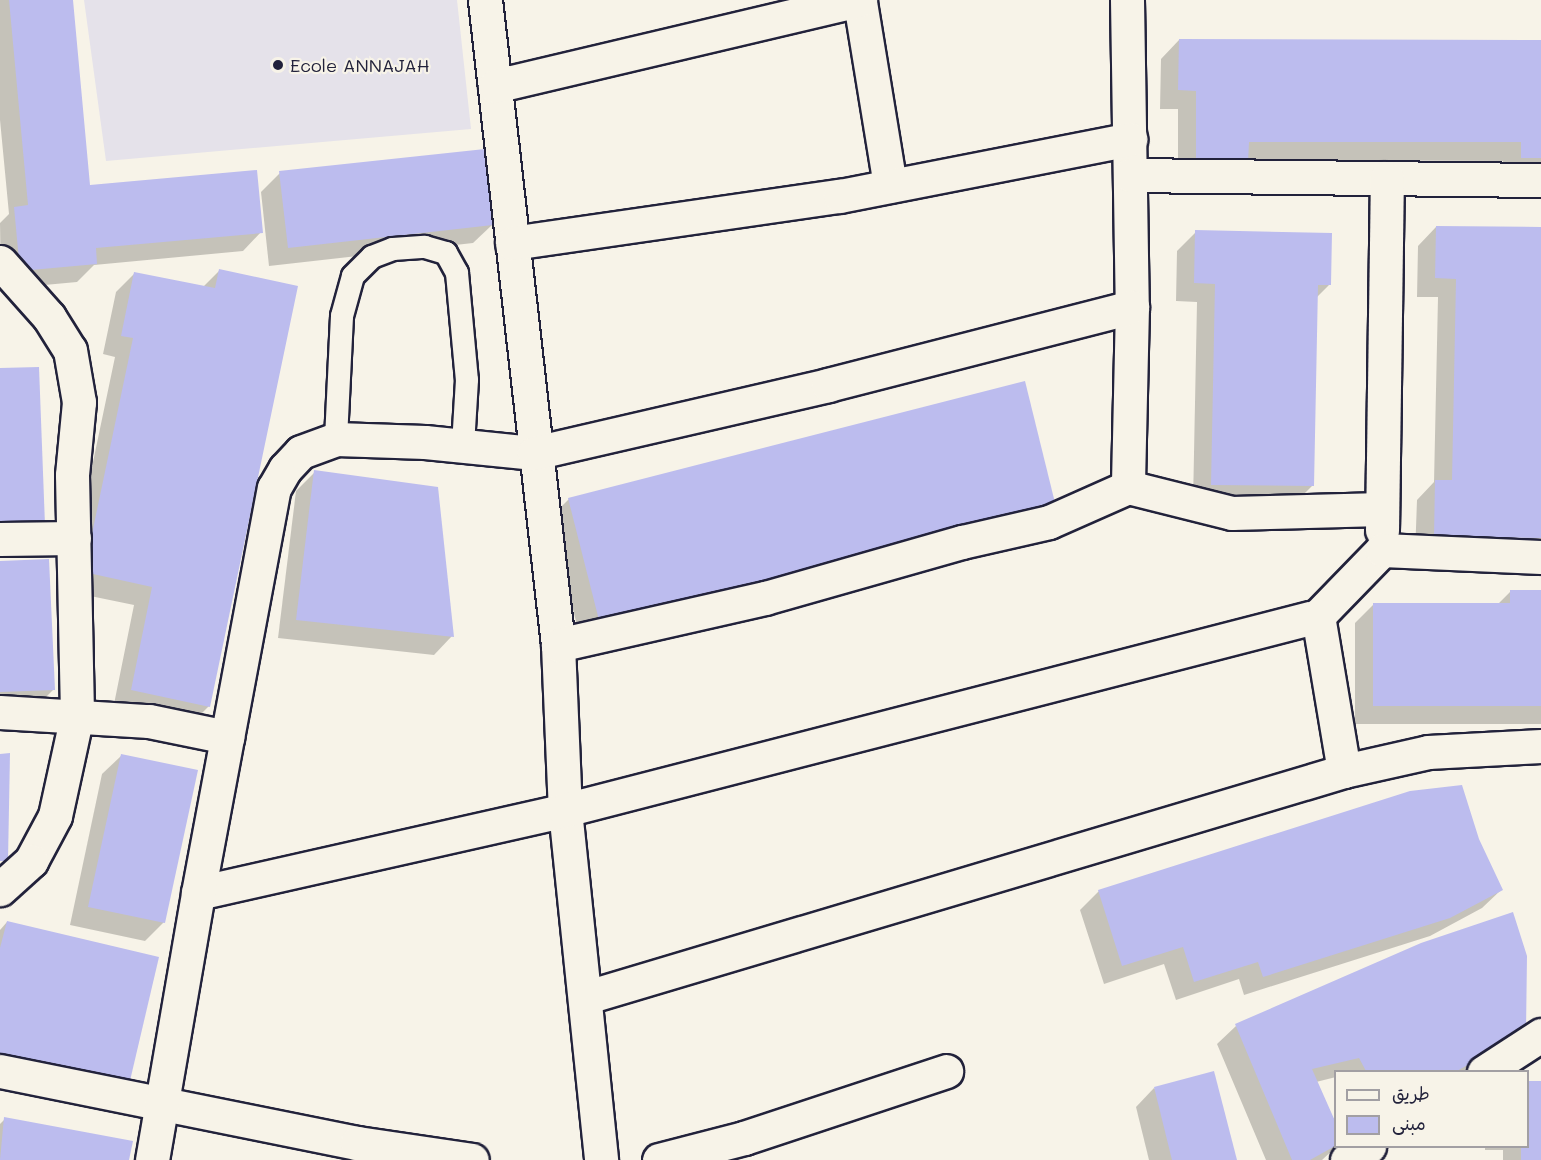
<!DOCTYPE html>
<html>
<head>
<meta charset="utf-8">
<style>
  body { margin:0 }
  #map { position:relative; width:1541px; height:1160px; overflow:hidden; background:#f7f3e8; font-family:Mali,"Playpen Sans Arabic",sans-serif }
  div>[style] { position:absolute }
  .built>* { inset:0; background:#e5e2ea }
  .shadow>* { inset:0; background:#0003 }
  .building>* { inset:0; background:#bcbcee }
  .roads { filter:drop-shadow(2px 0 #22223b) drop-shadow(-2px 0 #22223b) drop-shadow(0 2px #22223b) drop-shadow(0 -2px #22223b) }
  .service>* { height:22px; margin:-11px; padding:0 11px; transform-origin:11px; border-radius:11px; background:#f7f3e8 }
  .minor>* { height:33px; margin:-16.5px; padding:0 16.5px; transform-origin:16.5px; border-radius:16.5px; background:#f7f3e8 }
  .dots>* { width:16px; height:16px; translate:-50% -50%; box-sizing:border-box; border:3px solid #f7f3e8; border-radius:50% }
  span { translate:-50% -50%; white-space:nowrap; text-align:center; line-height:1.15; -webkit-text-stroke:4.5px #f7f3e8; paint-order:stroke }
  .poi-label { font-size:18px; color:#22223b }
  .left { translate:0 -50%; text-align:left }
  .legend { position:absolute; left:1334px; top:1070px; width:195px; height:78px; box-sizing:border-box; background:#f7f3e8; border:2px solid #a29fa3; margin:0; padding:8px 10px; list-style:none; font-size:18px; color:#22223b }
  .legend li { display:flex; align-items:center; gap:12px; height:30px }
  .legend b { width:30px; border:2px solid #a29fa3 }
</style>
</head>
<body>
<div id="map">
  <div class="built">
    <div style="clip-path:polygon(84px 0,457px 0,471px 129px,106px 161px)"></div>
  </div>
  <div class="shadow">
    <div style="clip-path:polygon(0 0,72px 0,88px 187px,261px 232px,243px 251px,94px 265px,77px 282px,1px 289px,0 223px,9px 214px,0 120px)"></div>
    <div style="clip-path:polygon(1179px 40px,1541px 41px,1541px 176px,1503px 176px,1503px 161px,1247px 160px,1178px 180px,1178px 109px,1160px 109px,1161px 59px)"></div>
    <div style="clip-path:polygon(280px 173px,492px 225px,473px 243px,269px 266px,261px 192px)"></div>
    <div style="clip-path:polygon(1436px 227px,1541px 229px,1541px 557px,1415px 555px,1417px 500px,1434px 482px,1438px 297px,1417px 297px,1418px 246px)"></div>
    <div style="clip-path:polygon(1196px 232px,1329px 285px,1316px 298px,1313px 485px,1294px 504px,1193px 503px,1197px 302px,1176px 301px,1177px 251px)"></div>
    <div style="clip-path:polygon(219px 271px,209px 706px,190px 725px,113px 709px,134px 605px,66px 591px,115px 357px,103px 354px,116px 292px,135px 273px,203px 287px)"></div>
    <div style="clip-path:polygon(1024px 383px,583px 649px,550px 518px,569px 499px)"></div>
    <div style="clip-path:polygon(315px 472px,452px 636px,434px 655px,278px 638px,296px 491px)"></div>
    <div style="clip-path:polygon(0 563px,54px 689px,20px 723px,0 724px)"></div>
    <div style="clip-path:polygon(1510px 592px,1541px 592px,1541px 724px,1355px 724px,1355px 623px,1374px 604px,1497px 605px)"></div>
    <div style="clip-path:polygon(121px 756px,164px 922px,145px 941px,70px 925px,102px 774px)"></div>
    <div style="clip-path:polygon(1478px 839px,1501px 890px,1482px 908px,1430px 936px,1244px 995px,1239px 979px,1176px 1000px,1164px 964px,1104px 984px,1080px 910px,1099px 891px)"></div>
    <div style="clip-path:polygon(1512px 914px,1471px 1072px,1336px 1072px,1336px 1077px,1316px 1082px,1336px 1124px,1337px 1146px,1322px 1160px,1266px 1160px,1217px 1044px,1236px 1026px,1422px 945px)"></div>
    <div style="clip-path:polygon(7px 922px,158px 958px,0 1077px,0 930px)"></div>
    <div style="clip-path:polygon(1528px 1082px,1541px 1082px,1541px 1160px,1503px 1160px,1503px 1150px,1485px 1150px,1485px 1146px,1528px 1146px)"></div>
    <div style="clip-path:polygon(1154px 1088px,1235px 1160px,1149px 1160px,1136px 1107px)"></div>
    <div style="clip-path:polygon(5px 1119px,128px 1160px,0 1160px,0 1124px)"></div>
  </div>
  <div class="building">
    <div style="clip-path:polygon(9px 0,73px 0,90px 185px,257px 170px,263px 233px,96px 248px,97px 264px,20px 271px,14px 207px,28px 205px)"></div>
    <div style="clip-path:polygon(1179px 39px,1541px 40px,1541px 158px,1521px 158px,1521px 142px,1249px 142px,1248px 163px,1196px 162px,1196px 91px,1178px 90px)"></div>
    <div style="clip-path:polygon(485px 149px,493px 225px,288px 248px,279px 171px)"></div>
    <div style="clip-path:polygon(1436px 226px,1541px 227px,1541px 538px,1434px 537px,1435px 480px,1452px 480px,1456px 279px,1435px 278px)"></div>
    <div style="clip-path:polygon(1195px 230px,1332px 233px,1331px 285px,1318px 285px,1314px 486px,1211px 485px,1215px 284px,1194px 283px)"></div>
    <div style="clip-path:polygon(219px 269px,298px 286px,210px 707px,131px 690px,152px 587px,84px 572px,133px 338px,121px 336px,134px 272px,215px 288px)"></div>
    <div style="clip-path:polygon(39px 367px,45px 525px,0 527px,0 368px)"></div>
    <div style="clip-path:polygon(1025px 381px,1058px 515px,602px 632px,568px 498px)"></div>
    <div style="clip-path:polygon(314px 470px,438px 487px,454px 637px,296px 620px)"></div>
    <div style="clip-path:polygon(49px 559px,55px 690px,0 692px,0 561px)"></div>
    <div style="clip-path:polygon(1510px 590px,1541px 590px,1541px 706px,1373px 706px,1373px 603px,1510px 603px)"></div>
    <div style="clip-path:polygon(10px 753px,8px 861px,0 861px,0 754px)"></div>
    <div style="clip-path:polygon(121px 754px,198px 770px,165px 923px,88px 907px)"></div>
    <div style="clip-path:polygon(1462px 785px,1479px 839px,1503px 890px,1450px 918px,1263px 977px,1258px 962px,1194px 982px,1183px 947px,1122px 966px,1098px 890px,1410px 791px)"></div>
    <div style="clip-path:polygon(1513px 912px,1527px 956px,1526px 1032px,1457px 1071px,1366px 1071px,1359px 1058px,1312px 1069px,1335px 1121px,1335px 1146px,1310px 1160px,1292px 1160px,1235px 1024px,1421px 943px)"></div>
    <div style="clip-path:polygon(7px 921px,159px 957px,129px 1085px,0 1054px,0 948px)"></div>
    <div style="clip-path:polygon(1214px 1071px,1237px 1160px,1172px 1160px,1154px 1087px)"></div>
    <div style="clip-path:polygon(1528px 1081px,1541px 1081px,1541px 1160px,1521px 1160px,1521px 1146px,1528px 1146px)"></div>
    <div style="clip-path:polygon(4px 1117px,133px 1141px,129px 1160px,0 1160px)"></div>
  </div>
  <div class="roads">
    <div class="service">
      <div style="left:336px;top:439px;width:123px;rotate:-87.2deg"></div>
      <div style="left:342px;top:316px;width:41px;rotate:-74.6deg"></div>
      <div style="left:353px;top:276px;width:27px;rotate:-45deg"></div>
      <div style="left:372px;top:257px;width:22px;rotate:-21deg"></div>
      <div style="left:393px;top:249px;width:32px;rotate:-4deg"></div>
      <div style="left:425px;top:247px;width:22px;rotate:16deg"></div>
      <div style="left:446px;top:253px;width:23px;rotate:61deg"></div>
      <div style="left:457px;top:273px;width:107px;rotate:84.7deg"></div>
      <div style="left:467px;top:380px;width:66px;rotate:93.5deg"></div>
    </div>
    <div class="minor">
      <div style="left:485px;top:0;width:649px;rotate:83.54deg"></div>
      <div style="left:558px;top:645px;width:165px;rotate:87.6deg"></div>
      <div style="left:565px;top:810px;width:352px;rotate:84.1deg"></div>
      <div style="left:1127px;top:0;width:307px;rotate:89.1deg"></div>
      <div style="left:1132px;top:307px;width:180px;rotate:91.3deg"></div>
      <div style="left:860px;top:2px;width:186px;rotate:80.7deg"></div>
      <div style="left:495px;top:86px;width:375px;rotate:-13.3deg"></div>
      <div style="left:1130px;top:175px;width:411px;rotate:0.7deg"></div>
      <div style="left:512px;top:243px;width:331px;rotate:-8.2deg"></div>
      <div style="left:840px;top:196px;width:296px;rotate:-11.1deg"></div>
      <div style="left:0;top:262px;width:74px;rotate:48.3deg"></div>
      <div style="left:49px;top:317px;width:39px;rotate:58deg"></div>
      <div style="left:70px;top:350px;width:53px;rotate:80.2deg"></div>
      <div style="left:79px;top:402px;width:73px;rotate:95.5deg"></div>
      <div style="left:72px;top:475px;width:240px;rotate:88.8deg"></div>
      <div style="left:77px;top:715px;width:103px;rotate:102.3deg"></div>
      <div style="left:55px;top:816px;width:51px;rotate:118.1deg"></div>
      <div style="left:31px;top:861px;width:42px;rotate:137.9deg"></div>
      <div style="left:1382px;top:530px;width:352px;rotate:-89.2deg"></div>
      <div style="left:0;top:539px;width:74px;rotate:-0.8deg"></div>
      <div style="left:558px;top:645px;width:212px;rotate:-12.8deg"></div>
      <div style="left:765px;top:598px;width:205px;rotate:-15.9deg"></div>
      <div style="left:962px;top:542px;width:89px;rotate:-12.9deg"></div>
      <div style="left:1049px;top:522px;width:86px;rotate:-23.9deg"></div>
      <div style="left:1128px;top:487px;width:107px;rotate:14deg"></div>
      <div style="left:1232px;top:513px;width:150px;rotate:-1.5deg"></div>
      <div style="left:0;top:712px;width:149px;rotate:3.5deg"></div>
      <div style="left:149px;top:721px;width:80px;rotate:11.6deg"></div>
      <div style="left:1344px;top:771px;width:157px;rotate:-99.5deg"></div>
      <div style="left:1318px;top:616px;width:92px;rotate:-45.9deg"></div>
      <div style="left:1382px;top:550px;width:159px;rotate:2.5deg"></div>
      <div style="left:198px;top:893px;width:376px;rotate:-12.7deg"></div>
      <div style="left:565px;top:810px;width:778px;rotate:-14.45deg"></div>
      <div style="left:587px;top:997px;width:790px;rotate:-16.62deg"></div>
      <div style="left:1344px;top:771px;width:86px;rotate:-12.7deg"></div>
      <div style="left:1428px;top:752px;width:113px;rotate:-3deg"></div>
      <div style="left:0;top:1071px;width:364px;rotate:11.4deg"></div>
      <div style="left:357px;top:1143px;width:116px;rotate:8.4deg"></div>
      <div style="left:1484px;top:1072px;width:68px;rotate:-33deg"></div>
      <div style="left:152px;top:1160px;width:271px;rotate:-80.2deg"></div>
      <div style="left:198px;top:893px;width:412px;rotate:-79.4deg"></div>
      <div style="left:274px;top:488px;width:22px;rotate:-60deg"></div>
      <div style="left:285px;top:469px;width:23px;rotate:-47deg"></div>
      <div style="left:301px;top:452px;width:37px;rotate:-20deg"></div>
      <div style="left:336px;top:439px;width:89px;rotate:1.9deg"></div>
      <div style="left:425px;top:442px;width:110px;rotate:5.8deg"></div>
      <div style="left:534px;top:453px;width:302px;rotate:-13deg"></div>
      <div style="left:828px;top:385px;width:314px;rotate:-14.4deg"></div>
      <div style="left:659px;top:1160px;width:88px;rotate:-14.5deg"></div>
      <div style="left:744px;top:1138px;width:213px;rotate:-18.3deg"></div>
      <div style="left:1347px;top:1160px;width:26px;rotate:-32deg"></div>
    </div>
  </div>
  <div class="dots">
    <div style="left:278px;top:65px;background:#22223b"></div>
  </div>
  <div class="poi-label">
    <span class="left" style="left:290px;top:65px">Ecole ANNAJAH</span>
  </div>
  <ul class="legend">
  <li><b style="height:8px;background:#f7f3e8"></b>طريق</li>
  <li><b style="height:16px;background:#bcbcee"></b>مبنى</li>
  </ul>
</div>
</body>
</html>
